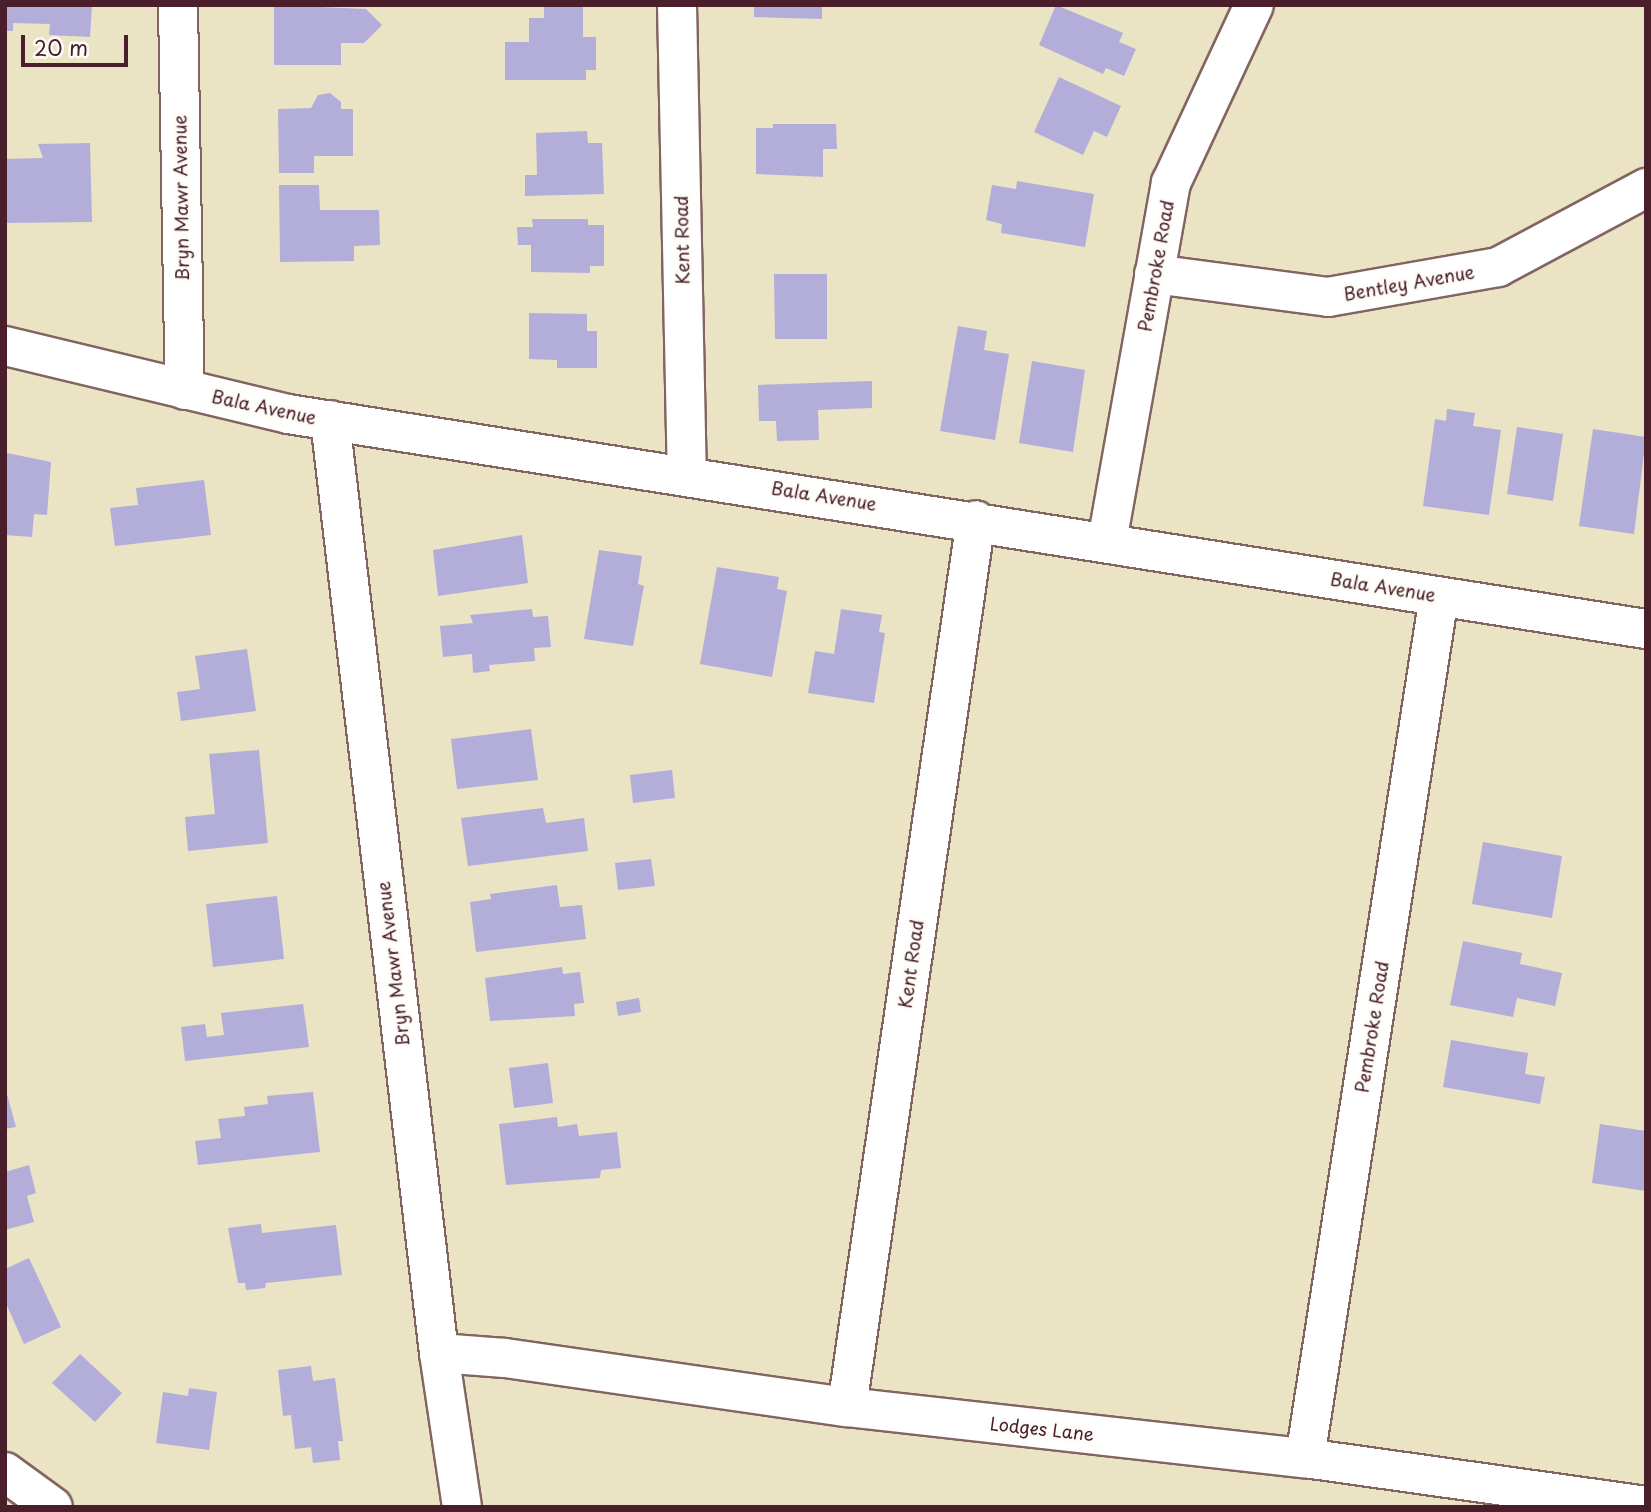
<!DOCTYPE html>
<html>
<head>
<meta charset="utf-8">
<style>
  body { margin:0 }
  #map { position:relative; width:1651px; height:1512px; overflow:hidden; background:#eae4c4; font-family:"Playpen Sans",sans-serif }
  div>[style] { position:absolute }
  .building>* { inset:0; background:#b3add9 }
  .roads { filter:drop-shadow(2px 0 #826461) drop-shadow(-2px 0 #826461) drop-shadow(0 2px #826461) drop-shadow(0 -2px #826461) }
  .minor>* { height:38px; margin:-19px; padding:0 19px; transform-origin:19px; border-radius:19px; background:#fff }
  span { translate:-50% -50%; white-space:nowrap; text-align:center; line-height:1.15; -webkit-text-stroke:6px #fdfcf7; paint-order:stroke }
  .street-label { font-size:18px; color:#4a1f2b }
  .frame { position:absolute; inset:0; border:7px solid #4a1f2b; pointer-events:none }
  .scale { position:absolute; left:21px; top:35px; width:107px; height:32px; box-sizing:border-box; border:4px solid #4a1f2b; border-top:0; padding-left:9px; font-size:21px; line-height:24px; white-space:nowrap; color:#4a1f2b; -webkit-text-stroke:5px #fdfcf7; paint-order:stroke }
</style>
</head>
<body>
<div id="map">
  <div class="building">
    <div style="clip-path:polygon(5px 5px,92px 5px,90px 37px,49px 35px,50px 24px,13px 23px,13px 31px,5px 31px)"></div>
    <div style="clip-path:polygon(274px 5px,366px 9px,382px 25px,364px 43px,341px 43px,341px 65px,274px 65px)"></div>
    <div style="clip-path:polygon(544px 5px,583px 5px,583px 37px,596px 37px,596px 70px,586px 70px,586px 80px,505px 80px,505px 42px,529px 42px,529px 18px,544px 18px)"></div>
    <div style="clip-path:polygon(754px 5px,822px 5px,822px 19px,754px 17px)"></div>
    <div style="clip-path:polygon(1056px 5px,1123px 33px,1119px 42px,1136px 49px,1124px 76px,1106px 68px,1103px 74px,1039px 45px)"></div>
    <div style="clip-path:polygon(1059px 77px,1121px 106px,1107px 137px,1094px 131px,1083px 155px,1034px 132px)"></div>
    <div style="clip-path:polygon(330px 93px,341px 102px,341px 109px,353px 109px,353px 156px,314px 156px,314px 173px,279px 173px,278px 109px,311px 108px,318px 95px)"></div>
    <div style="clip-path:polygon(773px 124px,836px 124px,837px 149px,823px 149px,823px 177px,756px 174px,756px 128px,773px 128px)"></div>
    <div style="clip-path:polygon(587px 131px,588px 143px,602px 143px,604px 194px,525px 196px,525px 175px,537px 175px,536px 133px)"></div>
    <div style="clip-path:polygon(90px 143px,92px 222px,5px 223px,5px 159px,43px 158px,38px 144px)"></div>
    <div style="clip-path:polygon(1017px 181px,1094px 194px,1085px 247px,1001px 233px,1002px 224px,986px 220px,992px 185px,1016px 189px)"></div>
    <div style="clip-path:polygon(279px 185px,319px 185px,320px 210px,379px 210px,380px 245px,354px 246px,354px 261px,280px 262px)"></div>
    <div style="clip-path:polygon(532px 219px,588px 219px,588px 225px,604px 225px,604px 266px,590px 266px,590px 273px,531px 272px,531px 245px,518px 245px,517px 227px,533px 227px)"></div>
    <div style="clip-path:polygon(774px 274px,827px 274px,827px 339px,775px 339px)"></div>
    <div style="clip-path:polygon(529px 313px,587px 314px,587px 331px,597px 331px,597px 368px,557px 368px,557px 360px,529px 359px)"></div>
    <div style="clip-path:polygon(958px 326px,987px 331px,984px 350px,1009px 354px,995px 440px,940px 431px)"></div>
    <div style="clip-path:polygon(1032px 361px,1085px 370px,1073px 452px,1019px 443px)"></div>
    <div style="clip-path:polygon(872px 381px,872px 408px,818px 410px,819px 440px,777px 441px,776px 421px,759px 421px,758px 385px)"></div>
    <div style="clip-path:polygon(1447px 409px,1475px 413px,1473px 426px,1501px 430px,1489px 515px,1423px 506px,1435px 419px,1446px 421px)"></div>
    <div style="clip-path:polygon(1517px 427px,1563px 434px,1553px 501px,1507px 494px)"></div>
    <div style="clip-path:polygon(1593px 429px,1646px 437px,1634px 534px,1579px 526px)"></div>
    <div style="clip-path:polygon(7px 453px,51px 462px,47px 515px,34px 514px,32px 537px,5px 535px)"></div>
    <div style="clip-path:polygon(204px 480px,211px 535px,115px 546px,110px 508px,138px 505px,136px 488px)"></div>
    <div style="clip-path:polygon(522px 535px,528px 583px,438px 596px,433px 550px)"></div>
    <div style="clip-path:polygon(599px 550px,642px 556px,638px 584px,644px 586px,633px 646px,584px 639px)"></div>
    <div style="clip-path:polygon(717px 567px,779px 577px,777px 589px,787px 591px,772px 677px,700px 664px)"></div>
    <div style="clip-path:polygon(532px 609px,533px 617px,548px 616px,551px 647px,534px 648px,535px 661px,489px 665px,490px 671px,473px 673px,472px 654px,443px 657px,440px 626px,473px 623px,470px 615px)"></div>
    <div style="clip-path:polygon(841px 609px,882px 615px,879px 632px,885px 633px,874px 703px,808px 693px,815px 651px,834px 654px)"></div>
    <div style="clip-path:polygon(247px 649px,256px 711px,181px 721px,177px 692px,200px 689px,195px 656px)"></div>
    <div style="clip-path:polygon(531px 729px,538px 780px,457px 789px,451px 739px)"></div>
    <div style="clip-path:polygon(259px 750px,268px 843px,188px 851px,185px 817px,215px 814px,209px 754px)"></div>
    <div style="clip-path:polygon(672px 770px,675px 798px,633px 803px,630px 775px)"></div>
    <div style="clip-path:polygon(543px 808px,546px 823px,584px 818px,588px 851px,468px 866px,461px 818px)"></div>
    <div style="clip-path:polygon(1483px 842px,1562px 856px,1552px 918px,1472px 904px)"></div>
    <div style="clip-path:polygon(651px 859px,655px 886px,618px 890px,615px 863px)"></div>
    <div style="clip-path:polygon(557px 885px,560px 907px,582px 905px,586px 939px,476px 952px,470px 902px,491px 899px,490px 894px)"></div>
    <div style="clip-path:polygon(277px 896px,284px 959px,213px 967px,206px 904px)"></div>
    <div style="clip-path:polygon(1463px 941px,1522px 953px,1520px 964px,1562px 973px,1555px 1006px,1517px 998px,1513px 1017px,1450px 1005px)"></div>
    <div style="clip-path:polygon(562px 967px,563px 974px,580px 972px,584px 1003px,574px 1004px,575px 1016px,490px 1021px,485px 978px)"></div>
    <div style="clip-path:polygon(639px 998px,641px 1012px,618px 1016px,616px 1002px)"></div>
    <div style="clip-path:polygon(303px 1004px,309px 1047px,185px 1061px,181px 1027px,205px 1024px,207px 1037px,224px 1035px,221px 1013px)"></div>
    <div style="clip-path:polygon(1451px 1040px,1528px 1053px,1525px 1074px,1545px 1077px,1540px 1104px,1443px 1087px)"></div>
    <div style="clip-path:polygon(548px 1063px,553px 1103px,514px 1108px,509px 1068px)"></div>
    <div style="clip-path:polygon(5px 1087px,16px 1127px,5px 1129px)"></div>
    <div style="clip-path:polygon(313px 1092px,320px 1152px,198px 1165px,195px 1141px,221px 1138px,218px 1119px,245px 1116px,244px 1107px,268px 1104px,267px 1096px)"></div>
    <div style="clip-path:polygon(557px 1117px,558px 1127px,577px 1124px,579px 1136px,617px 1132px,621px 1168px,601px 1170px,600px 1178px,506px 1185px,499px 1124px)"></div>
    <div style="clip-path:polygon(1600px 1124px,1646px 1131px,1646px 1191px,1592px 1183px)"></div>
    <div style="clip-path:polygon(29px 1165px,36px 1193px,27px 1196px,34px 1222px,5px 1230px,5px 1172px)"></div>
    <div style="clip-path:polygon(261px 1224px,262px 1233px,336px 1225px,342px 1275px,266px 1283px,265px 1288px,246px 1290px,245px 1283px,238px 1283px,228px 1228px)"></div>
    <div style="clip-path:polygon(29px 1258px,61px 1327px,24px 1344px,5px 1301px,5px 1269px)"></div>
    <div style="clip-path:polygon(80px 1354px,122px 1393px,95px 1422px,52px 1383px)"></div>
    <div style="clip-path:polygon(311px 1366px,313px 1381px,335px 1378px,343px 1441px,338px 1441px,340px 1460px,313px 1463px,311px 1447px,295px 1449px,291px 1415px,283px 1416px,278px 1370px)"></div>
    <div style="clip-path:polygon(189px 1388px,217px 1392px,209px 1450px,156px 1443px,163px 1392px,188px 1396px)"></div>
  </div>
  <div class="roads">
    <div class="minor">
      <div style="left:178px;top:5px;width:385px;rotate:89deg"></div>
      <div style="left:677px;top:5px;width:470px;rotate:88.8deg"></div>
      <div style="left:1154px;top:274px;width:176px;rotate:7.5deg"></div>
      <div style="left:1328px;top:297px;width:173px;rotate:-10deg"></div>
      <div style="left:1498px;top:267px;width:168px;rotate:-28.1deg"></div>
      <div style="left:5px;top:346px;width:291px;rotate:13.5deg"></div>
      <div style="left:288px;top:414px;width:1375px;rotate:9deg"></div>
      <div style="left:330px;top:420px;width:939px;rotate:83.34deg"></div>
      <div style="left:439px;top:1353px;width:156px;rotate:81.5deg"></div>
      <div style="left:1107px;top:542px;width:365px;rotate:-79.9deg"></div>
      <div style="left:1171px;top:183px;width:196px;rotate:-65deg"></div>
      <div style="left:439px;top:1353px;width:66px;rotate:4.3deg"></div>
      <div style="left:505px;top:1358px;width:345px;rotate:8.2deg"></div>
      <div style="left:847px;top:1407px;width:461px;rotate:6.4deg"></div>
      <div style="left:1305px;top:1458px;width:344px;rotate:8deg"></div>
      <div style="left:847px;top:1407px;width:896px;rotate:-81.73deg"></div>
      <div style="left:1305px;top:1458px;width:872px;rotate:-81.16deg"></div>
      <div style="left:5px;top:1472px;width:59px;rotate:36.1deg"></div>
    </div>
  </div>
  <div class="street-label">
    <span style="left:181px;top:198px;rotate:-91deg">Bryn Mawr Avenue</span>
    <span style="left:682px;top:240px;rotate:-91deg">Kent Road</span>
    <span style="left:1156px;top:266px;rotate:-80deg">Pembroke Road</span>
    <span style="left:1409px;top:283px;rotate:-10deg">Bentley Avenue</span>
    <span style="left:264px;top:407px;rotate:12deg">Bala Avenue</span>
    <span style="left:824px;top:496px;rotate:9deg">Bala Avenue</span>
    <span style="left:1383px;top:587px;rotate:9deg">Bala Avenue</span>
    <span style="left:393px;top:964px;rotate:-97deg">Bryn Mawr Avenue</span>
    <span style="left:911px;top:964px;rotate:-82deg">Kent Road</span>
    <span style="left:1372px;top:1027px;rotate:-81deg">Pembroke Road</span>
    <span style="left:1042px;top:1429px;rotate:6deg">Lodges Lane</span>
  </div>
  <div class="frame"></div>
  <div class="scale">20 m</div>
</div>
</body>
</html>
